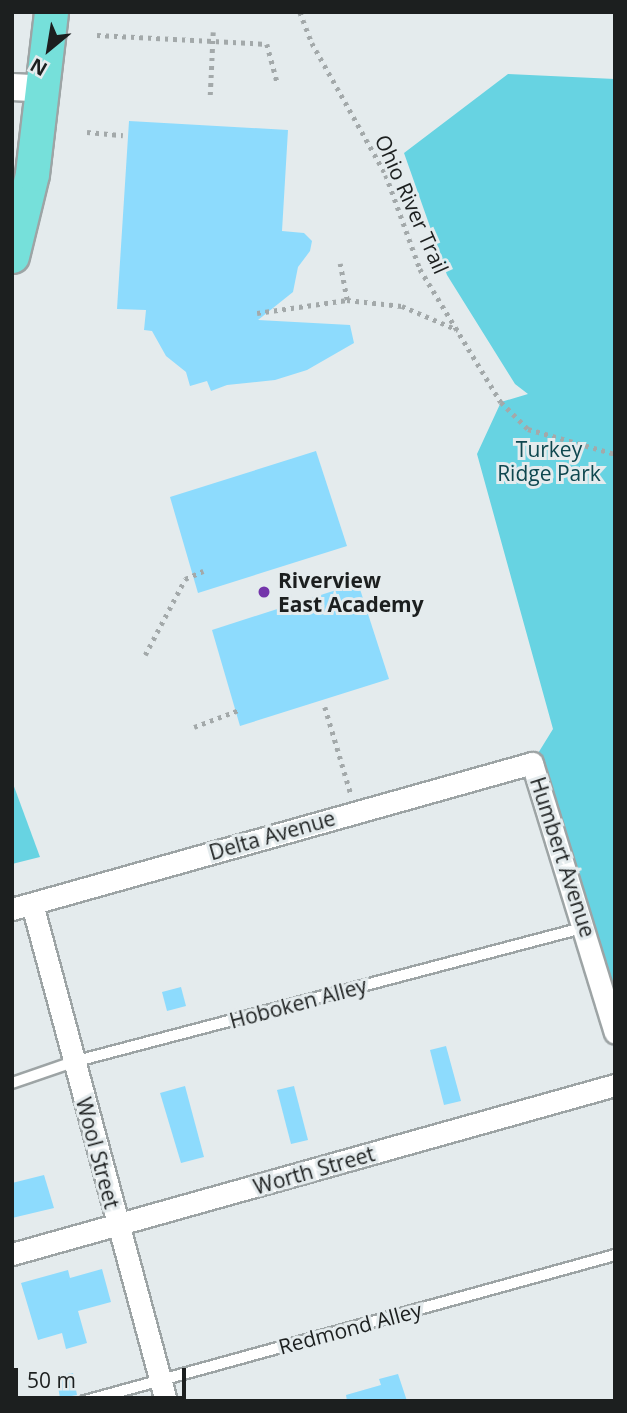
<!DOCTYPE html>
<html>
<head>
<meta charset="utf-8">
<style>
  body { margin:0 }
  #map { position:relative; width:627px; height:1413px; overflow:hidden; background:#e4ebed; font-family:"Open Sans",sans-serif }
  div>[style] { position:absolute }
  .green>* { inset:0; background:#67d3e2 }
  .building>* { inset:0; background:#8ddbfd }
  .path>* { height:4.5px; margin-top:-2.25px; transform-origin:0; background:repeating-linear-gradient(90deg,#a3a9aa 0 3.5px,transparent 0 8.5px) }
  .roads { filter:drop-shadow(2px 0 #9da4a5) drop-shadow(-2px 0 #9da4a5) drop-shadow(0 2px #9da4a5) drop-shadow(0 -2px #9da4a5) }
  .service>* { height:10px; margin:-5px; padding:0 5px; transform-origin:5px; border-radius:5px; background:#fff }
  .minor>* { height:21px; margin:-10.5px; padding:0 10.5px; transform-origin:10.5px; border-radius:10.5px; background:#fff }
  .tertiary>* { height:26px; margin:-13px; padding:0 13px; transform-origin:13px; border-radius:13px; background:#fff }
  .primary>* { height:33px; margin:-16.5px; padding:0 16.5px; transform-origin:16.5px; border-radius:16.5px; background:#76e0da }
  .dots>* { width:19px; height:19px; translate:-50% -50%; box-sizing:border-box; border:4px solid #e4ebed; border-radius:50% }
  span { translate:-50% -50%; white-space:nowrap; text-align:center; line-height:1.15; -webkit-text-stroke:6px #e4ebed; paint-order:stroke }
  .street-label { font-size:21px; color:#1c1f1f }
  .park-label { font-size:21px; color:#0e474f }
  .poi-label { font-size:21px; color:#1c1f1f; font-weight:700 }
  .left { translate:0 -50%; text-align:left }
  .frame { position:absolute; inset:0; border:14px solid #1c1f1f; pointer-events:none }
  .north { position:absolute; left:14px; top:14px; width:70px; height:70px; -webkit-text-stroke:5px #e4ebed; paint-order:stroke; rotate:210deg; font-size:19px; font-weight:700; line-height:28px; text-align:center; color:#1c1f1f }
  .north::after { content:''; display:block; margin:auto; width:24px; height:32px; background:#1c1f1f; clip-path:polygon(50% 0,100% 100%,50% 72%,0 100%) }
  .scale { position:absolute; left:14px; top:1368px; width:172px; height:32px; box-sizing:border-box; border:4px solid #1c1f1f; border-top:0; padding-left:9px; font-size:21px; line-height:24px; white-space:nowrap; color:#1c1f1f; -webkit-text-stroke:5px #e4ebed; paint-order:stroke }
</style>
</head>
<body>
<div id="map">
  <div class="green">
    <div style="clip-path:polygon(508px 74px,615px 79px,615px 1033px,532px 763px,553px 729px,477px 454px,501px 402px,528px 394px,515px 384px,447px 275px,404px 153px)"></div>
    <div style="clip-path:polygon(12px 781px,40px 857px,12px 864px)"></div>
  </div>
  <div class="building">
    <div style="clip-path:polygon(129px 121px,288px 130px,282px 231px,304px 233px,312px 241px,310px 251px,298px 267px,293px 292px,258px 320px,350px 325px,354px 343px,307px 370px,275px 380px,227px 385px,211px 391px,207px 381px,190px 386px,186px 372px,166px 356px,152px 331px,144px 330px,146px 310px,117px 309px)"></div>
    <div style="clip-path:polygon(316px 451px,347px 546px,198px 593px,170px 497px)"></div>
    <div style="clip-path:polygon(358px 583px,389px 679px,240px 726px,212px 630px)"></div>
    <div style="clip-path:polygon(181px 987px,186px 1006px,167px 1011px,162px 992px)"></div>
    <div style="clip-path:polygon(446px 1046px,461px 1101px,444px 1105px,430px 1050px)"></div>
    <div style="clip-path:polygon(185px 1086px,204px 1157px,181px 1163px,160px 1093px)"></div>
    <div style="clip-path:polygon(294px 1086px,308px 1140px,291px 1144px,277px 1090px)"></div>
    <div style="clip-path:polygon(44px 1175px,54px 1208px,12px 1218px,12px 1183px)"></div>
    <div style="clip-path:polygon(102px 1269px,111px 1302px,78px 1311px,87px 1343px,66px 1349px,62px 1333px,38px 1340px,21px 1283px,68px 1270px,70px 1278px)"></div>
    <div style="clip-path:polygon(73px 1373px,77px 1395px,60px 1398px,56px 1376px)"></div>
    <div style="clip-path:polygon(398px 1374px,407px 1401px,347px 1401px,346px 1395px,381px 1385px,379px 1379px)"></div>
  </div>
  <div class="path">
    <div style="left:300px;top:12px;width:33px;rotate:69deg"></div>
    <div style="left:312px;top:43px;width:151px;rotate:60.7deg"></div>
    <div style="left:386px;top:175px;width:100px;rotate:70.1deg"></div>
    <div style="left:420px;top:269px;width:156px;rotate:58.7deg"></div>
    <div style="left:501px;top:402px;width:38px;rotate:45deg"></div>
    <div style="left:528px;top:429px;width:91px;rotate:16deg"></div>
    <div style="left:97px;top:35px;width:170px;rotate:3deg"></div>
    <div style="left:267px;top:44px;width:38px;rotate:75deg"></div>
    <div style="left:210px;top:95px;width:63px;rotate:-87.3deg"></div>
    <div style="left:87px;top:132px;width:36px;rotate:5deg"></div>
    <div style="left:347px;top:300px;width:55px;rotate:6.2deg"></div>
    <div style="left:402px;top:306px;width:61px;rotate:23.2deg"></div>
    <div style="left:257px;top:313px;width:91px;rotate:-8.2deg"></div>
    <div style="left:347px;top:300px;width:37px;rotate:-101deg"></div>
    <div style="left:145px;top:655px;width:86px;rotate:-62.2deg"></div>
    <div style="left:185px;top:579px;width:20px;rotate:-24deg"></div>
    <div style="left:325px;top:707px;width:91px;rotate:73.4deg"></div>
    <div style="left:194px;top:727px;width:48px;rotate:-20.7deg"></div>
  </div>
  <div class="roads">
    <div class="service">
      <div style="left:12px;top:1083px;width:65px;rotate:-19deg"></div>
      <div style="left:73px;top:1062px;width:530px;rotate:-14.74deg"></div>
      <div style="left:85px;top:1401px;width:550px;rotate:-15.4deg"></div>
    </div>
    <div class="minor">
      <div style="left:32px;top:904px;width:515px;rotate:74.91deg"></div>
      <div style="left:12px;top:909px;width:540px;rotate:-15.68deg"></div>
      <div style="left:532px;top:763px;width:282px;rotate:72.9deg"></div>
      <div style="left:12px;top:1254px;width:626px;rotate:-15.66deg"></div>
    </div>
    <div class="tertiary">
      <div style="left:12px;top:87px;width:33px;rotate:3deg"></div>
    </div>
    <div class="primary">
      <div style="left:12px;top:256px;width:84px;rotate:-76.3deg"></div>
      <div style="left:32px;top:174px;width:163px;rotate:-83.3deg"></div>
    </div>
  </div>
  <div class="dots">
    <div style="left:264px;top:592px;background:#7335aa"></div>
  </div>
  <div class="street-label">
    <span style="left:412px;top:204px;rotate:66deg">Ohio River Trail</span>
    <span style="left:272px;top:835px;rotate:-16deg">Delta Avenue</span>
    <span style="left:563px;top:857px;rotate:72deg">Humbert Avenue</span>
    <span style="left:298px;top:1003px;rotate:-15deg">Hoboken Alley</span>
    <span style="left:98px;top:1153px;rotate:75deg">Wool Street</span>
    <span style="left:314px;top:1170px;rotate:-16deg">Worth Street</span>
    <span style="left:350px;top:1328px;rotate:-15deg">Redmond Alley</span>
  </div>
  <div class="park-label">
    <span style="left:549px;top:461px">Turkey<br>Ridge Park</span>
  </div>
  <div class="poi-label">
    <span class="left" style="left:278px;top:592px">Riverview<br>East Academy</span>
  </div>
  <div class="frame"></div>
  <div class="north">N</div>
  <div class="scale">50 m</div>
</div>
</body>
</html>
